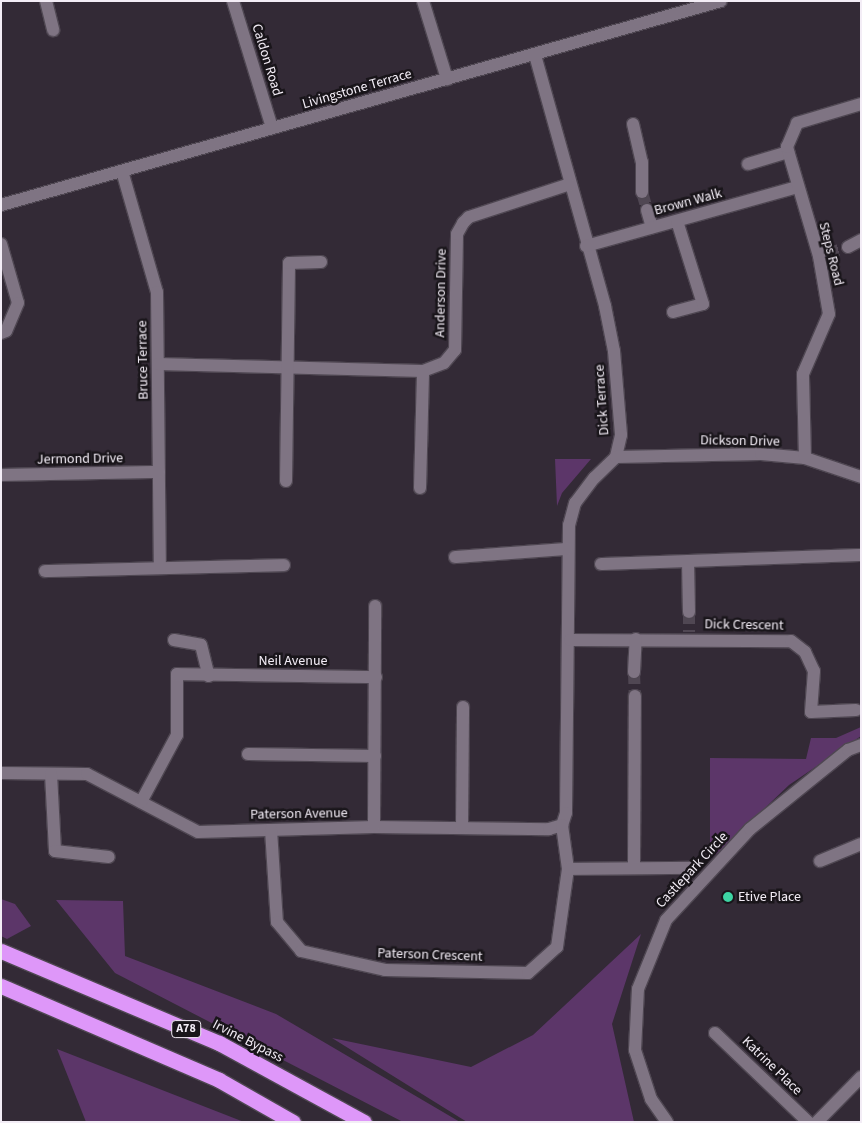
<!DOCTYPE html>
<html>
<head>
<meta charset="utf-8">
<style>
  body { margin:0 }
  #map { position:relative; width:862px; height:1123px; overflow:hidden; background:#332a36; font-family:"Source Sans 3",sans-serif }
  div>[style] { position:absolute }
  .green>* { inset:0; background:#5c3669 }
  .minor-tunnel>* { height:12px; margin-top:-6px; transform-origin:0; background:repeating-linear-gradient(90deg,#504753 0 12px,transparent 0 18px) }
  .roads { filter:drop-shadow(1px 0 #4f4752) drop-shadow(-1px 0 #4f4752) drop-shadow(0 1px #4f4752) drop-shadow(0 -1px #4f4752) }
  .minor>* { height:12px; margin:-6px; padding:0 6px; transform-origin:6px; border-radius:6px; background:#7f7483 }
  .highway>* { height:15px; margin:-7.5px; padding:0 7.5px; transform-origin:7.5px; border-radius:7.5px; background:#de97f9 }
  .dots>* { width:14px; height:14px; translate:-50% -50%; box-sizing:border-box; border:2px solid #19151a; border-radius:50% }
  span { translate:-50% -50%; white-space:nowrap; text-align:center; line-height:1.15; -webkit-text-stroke:5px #19151a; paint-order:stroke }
  .shield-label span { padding:1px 4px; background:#19151a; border:1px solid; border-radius:4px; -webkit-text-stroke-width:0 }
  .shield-label { font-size:12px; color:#f3edf6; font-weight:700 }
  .street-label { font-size:14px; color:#f3edf6 }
  .poi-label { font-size:14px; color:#f3edf6 }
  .left { translate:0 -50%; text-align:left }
  .frame { position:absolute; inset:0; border:2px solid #f3edf6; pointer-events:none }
</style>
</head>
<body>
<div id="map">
  <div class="green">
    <div style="clip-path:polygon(555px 459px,591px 459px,562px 493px,557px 506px)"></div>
    <div style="clip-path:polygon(861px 727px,861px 736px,789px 785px,710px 860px,710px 758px,806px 759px,811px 738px,836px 738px)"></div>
    <div style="clip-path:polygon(1px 899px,15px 904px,31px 926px,7px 939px,1px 936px)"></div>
    <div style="clip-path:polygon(56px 900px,123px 901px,125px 956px,276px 1014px,460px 1122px,403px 1122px,115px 973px)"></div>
    <div style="clip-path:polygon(641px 934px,612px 1024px,634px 1122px,467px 1122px,332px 1038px,471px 1067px,533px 1035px)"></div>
    <div style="clip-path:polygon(57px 1049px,244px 1122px,86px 1122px)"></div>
  </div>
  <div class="minor-tunnel">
    <div style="left:642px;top:192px;width:19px;rotate:74deg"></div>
    <div style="left:827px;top:254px;width:22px;rotate:-18deg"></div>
    <div style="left:689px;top:612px;width:20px;rotate:90deg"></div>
    <div style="left:634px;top:672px;width:24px;rotate:88deg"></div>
  </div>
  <div class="roads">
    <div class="minor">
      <div style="left:46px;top:1px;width:30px;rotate:76deg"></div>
      <div style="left:233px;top:1px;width:133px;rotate:72.9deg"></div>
      <div style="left:423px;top:1px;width:82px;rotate:72.9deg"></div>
      <div style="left:535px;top:55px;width:261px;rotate:74.4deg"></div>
      <div style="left:605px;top:306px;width:46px;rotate:78.7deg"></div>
      <div style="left:614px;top:351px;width:84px;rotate:85.2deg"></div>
      <div style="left:621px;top:435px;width:23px;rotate:103deg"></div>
      <div style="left:616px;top:457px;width:30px;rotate:136deg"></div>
      <div style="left:594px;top:478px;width:31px;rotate:127deg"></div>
      <div style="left:575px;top:503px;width:23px;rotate:105deg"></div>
      <div style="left:569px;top:525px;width:288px;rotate:90.6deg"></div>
      <div style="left:566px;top:813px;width:13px;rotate:108deg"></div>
      <div style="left:633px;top:124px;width:39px;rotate:77deg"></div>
      <div style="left:642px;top:162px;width:30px;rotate:90deg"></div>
      <div style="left:748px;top:164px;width:42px;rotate:-16.7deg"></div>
      <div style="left:122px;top:171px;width:126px;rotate:73.9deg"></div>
      <div style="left:157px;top:292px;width:275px;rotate:89.4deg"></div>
      <div style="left:1px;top:205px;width:748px;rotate:-15.82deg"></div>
      <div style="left:647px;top:210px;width:18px;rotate:74deg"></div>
      <div style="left:1px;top:244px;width:61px;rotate:73.9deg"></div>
      <div style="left:18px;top:303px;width:30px;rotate:113deg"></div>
      <div style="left:6px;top:331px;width:5px;rotate:158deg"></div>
      <div style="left:586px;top:246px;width:219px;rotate:-15.6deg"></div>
      <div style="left:848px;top:247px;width:15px;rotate:-28deg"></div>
      <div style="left:673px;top:312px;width:31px;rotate:-15deg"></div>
      <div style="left:703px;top:304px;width:87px;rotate:-107.4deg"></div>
      <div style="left:158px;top:364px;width:265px;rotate:1.5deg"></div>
      <div style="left:423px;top:371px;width:22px;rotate:-21deg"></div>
      <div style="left:444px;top:363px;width:17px;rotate:-50deg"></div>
      <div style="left:455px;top:350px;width:116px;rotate:-89deg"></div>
      <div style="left:457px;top:234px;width:13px;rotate:-61deg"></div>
      <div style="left:463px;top:223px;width:8px;rotate:-45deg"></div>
      <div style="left:469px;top:217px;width:106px;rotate:-18.1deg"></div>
      <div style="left:616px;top:457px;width:145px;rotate:-1.2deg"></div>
      <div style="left:761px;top:454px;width:44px;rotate:5.2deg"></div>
      <div style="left:805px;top:458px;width:59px;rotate:18.7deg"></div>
      <div style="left:805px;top:458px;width:84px;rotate:-91.4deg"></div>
      <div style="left:803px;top:374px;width:65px;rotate:-66.6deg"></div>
      <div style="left:829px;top:314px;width:59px;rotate:-99.8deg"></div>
      <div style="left:819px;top:256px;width:114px;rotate:-106.4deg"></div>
      <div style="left:787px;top:147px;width:26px;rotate:-67deg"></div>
      <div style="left:797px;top:123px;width:67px;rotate:-16.5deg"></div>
      <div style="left:1px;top:475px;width:158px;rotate:-1.1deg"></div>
      <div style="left:286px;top:481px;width:218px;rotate:-89.2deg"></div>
      <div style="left:289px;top:263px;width:32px;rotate:-2deg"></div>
      <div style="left:420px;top:488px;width:117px;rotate:-88.5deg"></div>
      <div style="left:455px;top:557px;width:112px;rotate:-4.1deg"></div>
      <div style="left:688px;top:561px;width:51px;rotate:88.9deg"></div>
      <div style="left:601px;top:564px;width:260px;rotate:-2deg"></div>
      <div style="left:45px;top:571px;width:239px;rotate:-1.4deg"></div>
      <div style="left:174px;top:640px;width:27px;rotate:10deg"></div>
      <div style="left:201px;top:645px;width:32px;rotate:76deg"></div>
      <div style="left:570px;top:640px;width:221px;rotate:0.3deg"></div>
      <div style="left:791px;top:641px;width:18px;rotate:38deg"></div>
      <div style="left:805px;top:652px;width:21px;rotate:65deg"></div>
      <div style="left:814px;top:671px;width:41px;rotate:94.2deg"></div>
      <div style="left:811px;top:712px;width:45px;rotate:-2.5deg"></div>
      <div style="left:634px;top:672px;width:33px;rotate:-87deg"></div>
      <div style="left:248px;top:754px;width:127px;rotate:0.9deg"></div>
      <div style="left:1px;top:773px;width:86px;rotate:0.7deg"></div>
      <div style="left:87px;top:774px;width:125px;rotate:27.6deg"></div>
      <div style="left:198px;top:832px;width:176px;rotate:-1.6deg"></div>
      <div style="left:374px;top:827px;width:175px;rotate:0.7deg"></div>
      <div style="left:549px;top:829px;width:14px;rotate:-17deg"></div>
      <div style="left:51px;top:774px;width:77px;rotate:87deg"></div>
      <div style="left:55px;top:851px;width:54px;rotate:6.3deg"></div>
      <div style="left:141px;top:802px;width:76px;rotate:-61.8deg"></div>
      <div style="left:177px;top:735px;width:61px;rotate:-90deg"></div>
      <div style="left:177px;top:674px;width:199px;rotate:0.9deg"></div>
      <div style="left:374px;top:827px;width:221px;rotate:-89.7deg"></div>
      <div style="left:462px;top:828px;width:121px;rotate:-89.5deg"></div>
      <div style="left:271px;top:830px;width:92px;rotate:86.3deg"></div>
      <div style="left:277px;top:922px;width:38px;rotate:50deg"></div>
      <div style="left:301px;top:951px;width:86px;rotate:12.7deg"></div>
      <div style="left:385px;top:970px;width:143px;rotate:1.2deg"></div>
      <div style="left:528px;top:973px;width:39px;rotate:-42deg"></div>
      <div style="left:557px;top:947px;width:79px;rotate:-82deg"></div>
      <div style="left:568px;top:869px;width:44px;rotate:-97.8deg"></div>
      <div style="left:820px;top:861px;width:44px;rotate:-22.5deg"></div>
      <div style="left:634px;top:866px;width:170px;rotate:-89.7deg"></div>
      <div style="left:568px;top:869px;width:123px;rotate:-0.5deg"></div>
      <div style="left:715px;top:1033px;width:129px;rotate:43.7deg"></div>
      <div style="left:667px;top:1122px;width:28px;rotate:-125deg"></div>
      <div style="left:651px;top:1099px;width:52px;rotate:-108.1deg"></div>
      <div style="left:635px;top:1050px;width:61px;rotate:-87.2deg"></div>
      <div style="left:638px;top:989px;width:74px;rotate:-67.9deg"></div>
      <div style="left:666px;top:920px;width:124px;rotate:-47.3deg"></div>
      <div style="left:750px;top:829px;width:126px;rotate:-38.9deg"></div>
      <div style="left:848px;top:750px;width:14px;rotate:-21deg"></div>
      <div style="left:817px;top:1122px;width:63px;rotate:-45.6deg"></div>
    </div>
    <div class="highway">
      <div style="left:1px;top:951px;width:237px;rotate:22.9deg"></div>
      <div style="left:219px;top:1043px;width:165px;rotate:28.6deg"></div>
      <div style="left:1px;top:986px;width:237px;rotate:23.3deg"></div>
      <div style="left:219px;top:1080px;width:85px;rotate:29.6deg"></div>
    </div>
  </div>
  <div class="dots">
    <div style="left:728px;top:897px;background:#3dd4a3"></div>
  </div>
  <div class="shield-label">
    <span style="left:186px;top:1029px">A78</span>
  </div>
  <div class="street-label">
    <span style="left:267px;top:60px;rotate:73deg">Caldon Road</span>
    <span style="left:357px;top:89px;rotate:-16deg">Livingstone Terrace</span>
    <span style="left:688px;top:202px;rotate:-15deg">Brown Walk</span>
    <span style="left:831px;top:254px;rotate:76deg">Steps Road</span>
    <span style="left:441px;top:293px;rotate:-89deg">Anderson Drive</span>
    <span style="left:143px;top:360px;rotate:-91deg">Bruce Terrace</span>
    <span style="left:602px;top:400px;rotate:-94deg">Dick Terrace</span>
    <span style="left:740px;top:441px;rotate:1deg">Dickson Drive</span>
    <span style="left:80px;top:459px;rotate:-1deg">Jermond Drive</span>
    <span style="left:744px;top:625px;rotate:1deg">Dick Crescent</span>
    <span style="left:293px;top:661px">Neil Avenue</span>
    <span style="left:299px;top:814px;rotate:-1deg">Paterson Avenue</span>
    <span style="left:692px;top:870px;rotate:-47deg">Castlepark Circle</span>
    <span style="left:430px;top:955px;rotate:2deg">Paterson Crescent</span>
    <span style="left:248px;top:1041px;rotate:27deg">Irvine Bypass</span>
    <span style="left:772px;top:1066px;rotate:44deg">Katrine Place</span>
  </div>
  <div class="poi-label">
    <span class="left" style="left:738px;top:897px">Etive Place</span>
  </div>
  <div class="frame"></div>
</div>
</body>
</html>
